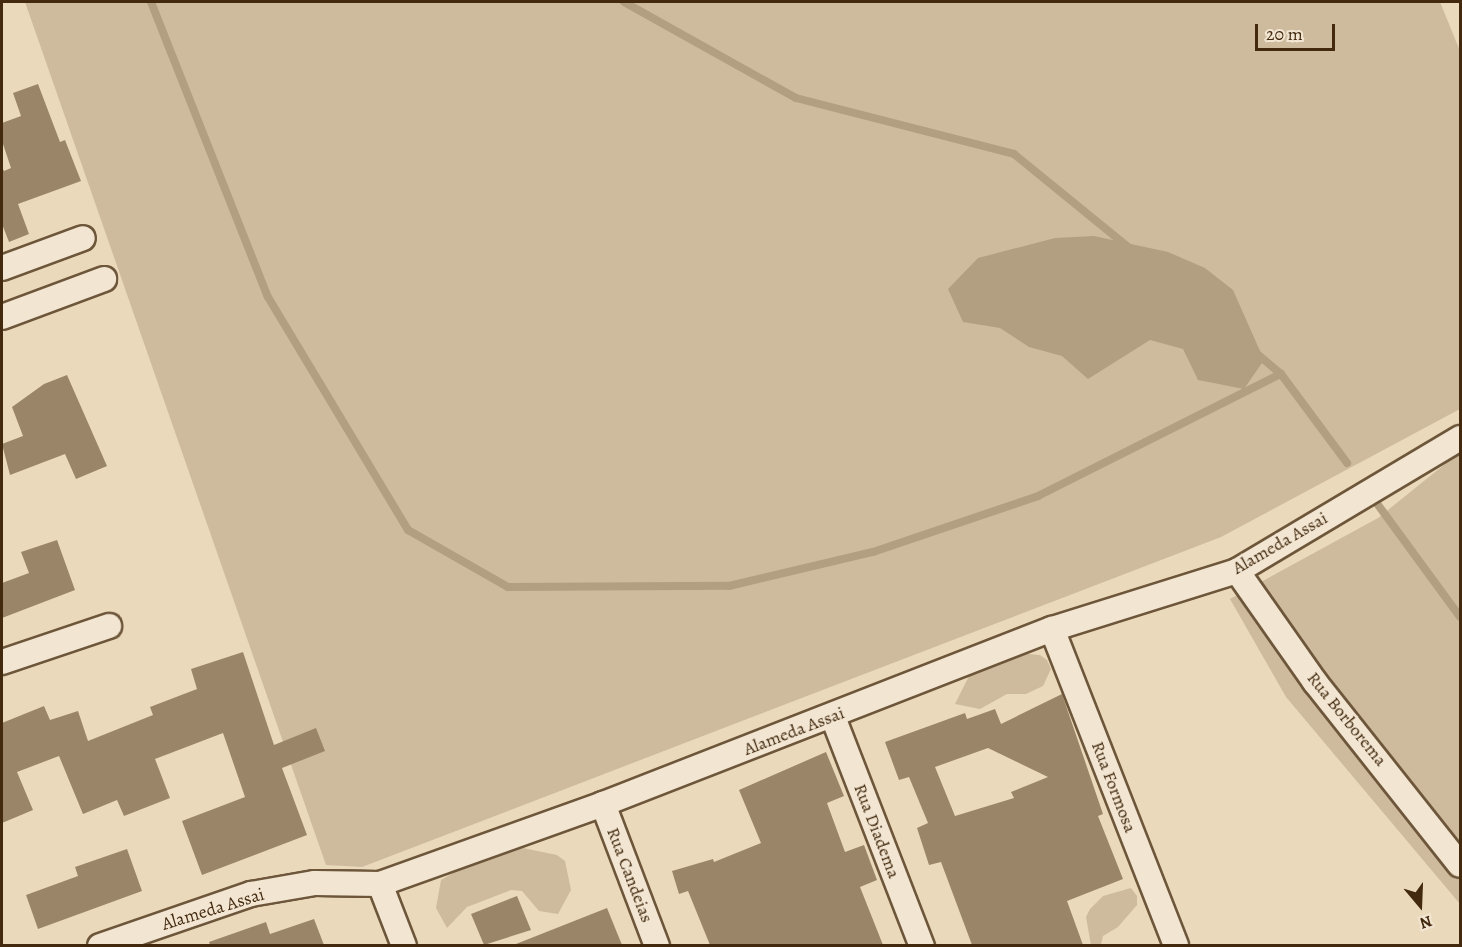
<!DOCTYPE html>
<html>
<head>
<meta charset="utf-8">
<style>
  body { margin:0 }
  #map { position:relative; width:1462px; height:947px; overflow:hidden; background:#ebd9bb; font-family:Alegreya,serif }
  div>[style] { position:absolute }
  .green>* { inset:0; background:#cebb9e }
  .water>* { inset:0; background:#b29e81 }
  .stream>* { height:8px; margin:-4px; padding:0 4px; transform-origin:4px; border-radius:4px; background:#b29e81 }
  .building>* { inset:0; background:#9a8568 }
  .roads { filter:drop-shadow(2px 0 #6d563a) drop-shadow(-2px 0 #6d563a) drop-shadow(0 2px #6d563a) drop-shadow(0 -2px #6d563a) }
  .minor>* { height:24px; margin:-12px; padding:0 12px; transform-origin:12px; border-radius:12px; background:#f2e6d3 }
  span { translate:-50% -50%; white-space:nowrap; text-align:center; line-height:1.15; -webkit-text-stroke:4.5px #f2e6d3; paint-order:stroke }
  .street-label { font-size:18px; color:#432a0f }
  .frame { position:absolute; inset:0; border:3px solid #432a0f; pointer-events:none }
  .north { position:absolute; left:1390px; top:875px; width:60px; height:60px; -webkit-text-stroke:4px #f2e6d3; paint-order:stroke; rotate:161deg; font-size:16px; font-weight:700; line-height:24px; text-align:center; color:#432a0f }
  .north::after { content:''; display:block; margin:auto; width:21px; height:27px; background:#432a0f; clip-path:polygon(50% 0,100% 100%,50% 72%,0 100%) }
  .scale { position:absolute; left:1255px; top:24px; width:80px; height:27px; box-sizing:border-box; border:3px solid #432a0f; border-top:0; padding-left:8px; font-size:18px; line-height:21px; white-space:nowrap; color:#432a0f; -webkit-text-stroke:4px #f2e6d3; paint-order:stroke }
</style>
</head>
<body>
<div id="map">
  <div class="green">
    <div style="clip-path:polygon(25px 2px,1440px 2px,1460px 51px,1460px 409px,1221px 537px,362px 867px,326px 865px)"></div>
    <div style="clip-path:polygon(1460px 452px,1460px 904px,1286px 697px,1230px 599px,1378px 518px)"></div>
    <div style="clip-path:polygon(1016px 653px,1040px 655px,1047px 660px,1051px 669px,1043px 686px,1026px 694px,1007px 694px,980px 709px,955px 704px,970px 674px)"></div>
    <div style="clip-path:polygon(523px 848px,557px 855px,565px 861px,571px 890px,558px 914px,539px 911px,522px 891px,511px 890px,467px 907px,447px 928px,436px 908px,441px 880px,467px 865px)"></div>
    <div style="clip-path:polygon(1131px 888px,1137px 896px,1137px 905px,1118px 927px,1103px 936px,1101px 945px,1091px 945px,1086px 917px,1090px 909px,1103px 896px)"></div>
  </div>
  <div class="water">
    <div style="clip-path:polygon(1094px 236px,1168px 252px,1205px 268px,1233px 290px,1264px 360px,1244px 389px,1198px 380px,1183px 349px,1150px 340px,1088px 379px,1062px 356px,1029px 347px,1000px 328px,963px 322px,948px 289px,978px 258px,1055px 238px)"></div>
  </div>
  <div class="stream">
    <div style="left:151px;top:2px;width:317px;rotate:68.4deg"></div>
    <div style="left:268px;top:297px;width:272px;rotate:59deg"></div>
    <div style="left:408px;top:530px;width:115px;rotate:29.7deg"></div>
    <div style="left:508px;top:587px;width:221px;rotate:-0.3deg"></div>
    <div style="left:729px;top:586px;width:148px;rotate:-13.3deg"></div>
    <div style="left:873px;top:552px;width:174px;rotate:-18.7deg"></div>
    <div style="left:1038px;top:496px;width:272px;rotate:-26.7deg"></div>
    <div style="left:624px;top:2px;width:197px;rotate:29.2deg"></div>
    <div style="left:796px;top:98px;width:225px;rotate:14.4deg"></div>
    <div style="left:1014px;top:154px;width:147px;rotate:39.2deg"></div>
    <div style="left:1256px;top:353px;width:33px;rotate:40deg"></div>
    <div style="left:1281px;top:374px;width:111px;rotate:53.4deg"></div>
    <div style="left:1373px;top:498px;width:147px;rotate:53.8deg"></div>
  </div>
  <div class="building">
    <div style="clip-path:polygon(38px 84px,60px 142px,65px 140px,81px 181px,18px 204px,29px 234px,9px 242px,2px 224px,2px 167px,4px 171px,11px 168px,2px 141px,2px 123px,21px 116px,13px 93px)"></div>
    <div style="clip-path:polygon(67px 375px,107px 466px,76px 479px,65px 454px,10px 475px,2px 444px,23px 436px,12px 407px,44px 384px)"></div>
    <div style="clip-path:polygon(57px 540px,75px 590px,2px 618px,2px 583px,29px 573px,21px 552px)"></div>
    <div style="clip-path:polygon(243px 652px,274px 745px,316px 728px,325px 751px,282px 768px,307px 835px,202px 875px,182px 821px,245px 797px,223px 733px,155px 759px,170px 798px,124px 816px,117px 800px,83px 814px,59px 756px,17px 772px,33px 810px,2px 823px,2px 723px,44px 706px,50px 720px,78px 711px,88px 741px,153px 715px,150px 707px,197px 689px,191px 669px)"></div>
    <div style="clip-path:polygon(evenodd,1062px 694px,1103px 814px,1098px 816px,1123px 879px,1067px 901px,1083px 945px,972px 945px,941px 862px,929px 865px,917px 828px,928px 823px,909px 777px,899px 780px,885px 742px,965px 713px,967px 719px,995px 709px,1001px 724px,1062px 694px,988px 748px,1048px 777px,1011px 792px,1014px 798px,955px 816px,935px 767px,988px 748px)"></div>
    <div style="clip-path:polygon(826px 752px,844px 796px,827px 803px,845px 852px,864px 845px,877px 880px,860px 887px,883px 945px,710px 945px,688px 891px,679px 894px,672px 871px,713px 859px,714px 862px,761px 843px,739px 790px)"></div>
    <div style="clip-path:polygon(127px 849px,142px 891px,38px 929px,26px 895px,78px 876px,75px 867px)"></div>
    <div style="clip-path:polygon(517px 896px,531px 930px,484px 945px,471px 914px)"></div>
    <div style="clip-path:polygon(607px 908px,622px 945px,516px 945px,516px 944px)"></div>
    <div style="clip-path:polygon(314px 919px,324px 945px,210px 945px,209px 942px,266px 922px,270px 934px)"></div>
  </div>
  <div class="roads">
    <div class="minor">
      <div style="left:2px;top:268px;width:86px;rotate:-20.3deg"></div>
      <div style="left:2px;top:317px;width:109px;rotate:-20.4deg"></div>
      <div style="left:1237px;top:571px;width:136px;rotate:54.9deg"></div>
      <div style="left:1315px;top:682px;width:233px;rotate:51.6deg"></div>
      <div style="left:1052px;top:629px;width:340px;rotate:68.6deg"></div>
      <div style="left:2px;top:662px;width:113px;rotate:-18.6deg"></div>
      <div style="left:833px;top:717px;width:246px;rotate:68.8deg"></div>
      <div style="left:603px;top:804px;width:152px;rotate:69.2deg"></div>
      <div style="left:380px;top:884px;width:66px;rotate:68.8deg"></div>
      <div style="left:100px;top:946px;width:160px;rotate:-19deg"></div>
      <div style="left:251px;top:894px;width:65px;rotate:-9.8deg"></div>
      <div style="left:315px;top:883px;width:65px;rotate:0.9deg"></div>
      <div style="left:380px;top:884px;width:237px;rotate:-19.7deg"></div>
      <div style="left:603px;top:804px;width:482px;rotate:-21.3deg"></div>
      <div style="left:1052px;top:629px;width:194px;rotate:-17.4deg"></div>
      <div style="left:1237px;top:571px;width:260px;rotate:-30.8deg"></div>
    </div>
  </div>
  <div class="street-label">
    <span style="left:1280px;top:543px;rotate:-30deg">Alameda Assai</span>
    <span style="left:1347px;top:719px;rotate:51deg">Rua Borborema</span>
    <span style="left:794px;top:731px;rotate:-21deg">Alameda Assai</span>
    <span style="left:1114px;top:787px;rotate:69deg">Rua Formosa</span>
    <span style="left:877px;top:831px;rotate:69deg">Rua Diadema</span>
    <span style="left:630px;top:875px;rotate:69deg">Rua Candeias</span>
    <span style="left:213px;top:909px;rotate:-17deg">Alameda Assai</span>
  </div>
  <div class="frame"></div>
  <div class="north">N</div>
  <div class="scale">20 m</div>
</div>
</body>
</html>
